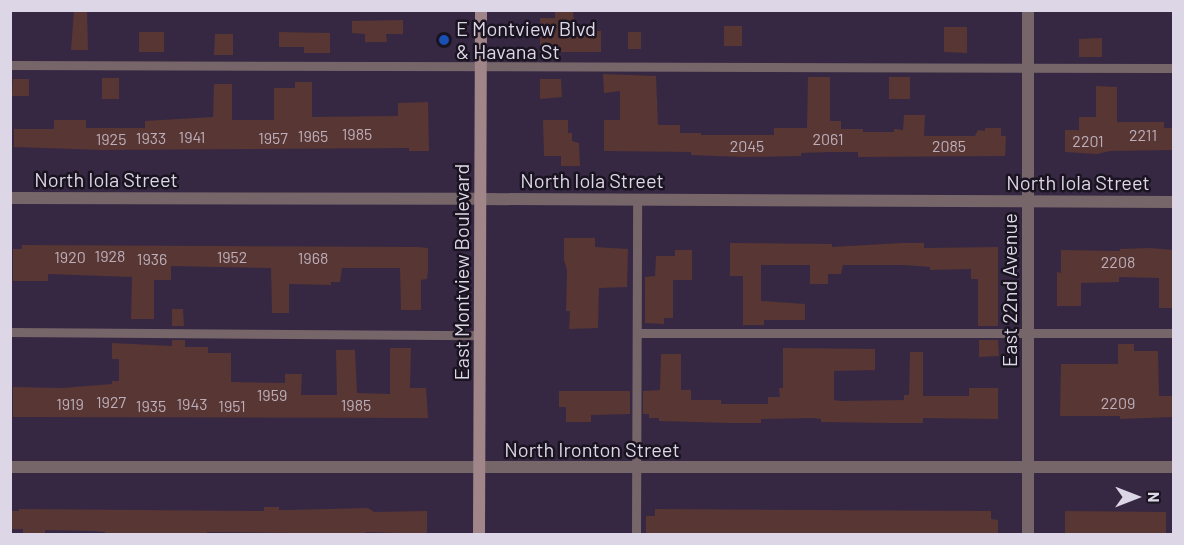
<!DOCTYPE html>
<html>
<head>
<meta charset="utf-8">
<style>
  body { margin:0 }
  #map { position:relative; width:1184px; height:545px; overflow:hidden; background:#362843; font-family:Barlow,sans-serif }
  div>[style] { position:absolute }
  .building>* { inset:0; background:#583633 }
  .service>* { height:9px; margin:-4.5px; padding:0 4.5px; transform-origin:4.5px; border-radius:4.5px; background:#776669 }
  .minor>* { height:12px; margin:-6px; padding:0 6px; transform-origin:6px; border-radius:6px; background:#776669 }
  .tertiary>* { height:12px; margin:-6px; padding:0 6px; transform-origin:6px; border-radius:6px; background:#776669 }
  .secondary>* { height:12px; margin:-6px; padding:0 6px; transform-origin:6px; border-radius:6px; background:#a08589 }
  .dots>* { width:16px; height:16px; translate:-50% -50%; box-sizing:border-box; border:3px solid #1a1420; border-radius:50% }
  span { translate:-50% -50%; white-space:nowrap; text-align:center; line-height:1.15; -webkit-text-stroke:5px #1a1420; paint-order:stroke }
  .number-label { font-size:16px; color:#bcaeba }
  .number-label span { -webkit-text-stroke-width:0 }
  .poi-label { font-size:20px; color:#ddd6e7 }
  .left { translate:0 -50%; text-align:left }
  .street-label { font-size:20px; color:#ddd6e7 }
  .frame { position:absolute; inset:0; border:12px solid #ddd6e7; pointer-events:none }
  .north { position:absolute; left:1106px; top:467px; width:60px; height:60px; -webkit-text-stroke:4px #1a1420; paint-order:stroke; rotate:90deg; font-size:16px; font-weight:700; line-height:24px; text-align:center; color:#ddd6e7 }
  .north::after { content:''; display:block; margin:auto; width:21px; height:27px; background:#ddd6e7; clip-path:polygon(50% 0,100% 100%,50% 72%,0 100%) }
</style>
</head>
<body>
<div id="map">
  <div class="building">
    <div style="clip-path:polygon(74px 10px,87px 10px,88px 50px,71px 50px)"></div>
    <div style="clip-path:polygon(555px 11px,573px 11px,575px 31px,601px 31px,601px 52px,540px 52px,540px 18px,555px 18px)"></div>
    <div style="clip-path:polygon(403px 20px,403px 34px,386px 34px,387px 42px,365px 42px,365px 34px,352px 33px,352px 21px)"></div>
    <div style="clip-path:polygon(724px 26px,742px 26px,742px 46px,724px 46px)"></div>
    <div style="clip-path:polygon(944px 27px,967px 27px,967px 53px,944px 52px)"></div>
    <div style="clip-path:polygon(139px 32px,164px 32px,164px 52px,139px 52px)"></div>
    <div style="clip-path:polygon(279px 32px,330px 33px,330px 53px,304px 53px,304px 47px,279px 47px)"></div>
    <div style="clip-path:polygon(628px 32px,641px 32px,641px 49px,628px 49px)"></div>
    <div style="clip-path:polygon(215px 34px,233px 34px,233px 55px,214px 55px)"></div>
    <div style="clip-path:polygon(1102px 38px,1102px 57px,1079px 57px,1079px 39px)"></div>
    <div style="clip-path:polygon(603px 74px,656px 76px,658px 125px,680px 125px,680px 133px,701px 133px,701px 135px,774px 135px,774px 128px,807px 128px,808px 77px,830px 77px,830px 121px,841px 121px,841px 129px,863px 129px,863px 132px,894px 132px,894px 129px,903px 130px,904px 115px,925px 115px,924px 136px,975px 136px,978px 130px,985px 131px,985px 128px,1001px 128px,1001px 136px,1006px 136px,1005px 156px,858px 157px,858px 152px,831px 152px,801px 153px,801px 156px,743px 157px,691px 155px,691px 152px,604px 151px,604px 120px,620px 120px,620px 91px,604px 93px)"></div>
    <div style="clip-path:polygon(889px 77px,910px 77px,910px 99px,889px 99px)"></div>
    <div style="clip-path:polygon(102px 78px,119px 78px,119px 99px,102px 99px)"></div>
    <div style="clip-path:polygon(13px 79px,29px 79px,29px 96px,12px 96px)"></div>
    <div style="clip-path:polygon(540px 79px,561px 79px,562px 97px,540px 99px)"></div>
    <div style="clip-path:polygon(295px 82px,312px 82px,312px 117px,398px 116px,398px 103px,428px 102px,429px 151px,409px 151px,409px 148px,102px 150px,14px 147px,14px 129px,54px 129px,54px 120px,86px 120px,86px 128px,145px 128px,145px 121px,213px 117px,214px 84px,232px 84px,232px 120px,274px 120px,274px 88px,295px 88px)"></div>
    <div style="clip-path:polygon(1096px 86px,1117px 87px,1117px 122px,1164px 122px,1164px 128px,1173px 128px,1173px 150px,1110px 151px,1097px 154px,1065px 152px,1065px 130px,1079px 130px,1079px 117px,1096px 117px)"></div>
    <div style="clip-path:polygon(543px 120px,568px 120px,568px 133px,572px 133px,572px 141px,579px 143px,580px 166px,561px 166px,561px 156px,544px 156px)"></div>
    <div style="clip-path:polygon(564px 238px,595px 238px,595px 247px,628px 249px,627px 287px,599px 288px,598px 328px,569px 329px,570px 311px,566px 311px,567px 270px,564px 260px)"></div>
    <div style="clip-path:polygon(730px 243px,832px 244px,832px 247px,902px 243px,924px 243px,924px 248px,998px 247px,998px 326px,978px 326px,978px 279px,971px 279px,971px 269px,930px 270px,930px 267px,904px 265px,843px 265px,841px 274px,828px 274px,828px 284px,810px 284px,810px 265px,761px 265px,761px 301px,805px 304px,805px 320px,764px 320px,764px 325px,743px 325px,743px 276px,730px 276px)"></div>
    <div style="clip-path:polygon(22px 245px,418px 247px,428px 248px,428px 271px,427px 279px,421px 280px,421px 310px,401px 310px,400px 268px,342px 268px,340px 282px,331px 282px,331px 285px,289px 284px,289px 313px,272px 313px,271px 268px,171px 266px,171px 280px,154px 280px,154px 319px,131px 319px,132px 277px,48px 274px,48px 281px,13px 281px,13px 249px,22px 249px)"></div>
    <div style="clip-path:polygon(1150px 248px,1173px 250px,1173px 308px,1159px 308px,1159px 278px,1119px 277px,1119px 282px,1081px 283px,1081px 306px,1057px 306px,1057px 272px,1061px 273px,1061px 250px,1120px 251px,1120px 249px)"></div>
    <div style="clip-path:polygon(675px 250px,692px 250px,692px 280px,673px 280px,673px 318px,664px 318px,664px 324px,645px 323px,645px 277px,655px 276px,656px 256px,675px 256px)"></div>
    <div style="clip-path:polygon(172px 309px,183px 309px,184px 326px,172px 326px)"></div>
    <div style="clip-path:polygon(172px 340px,185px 340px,185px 347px,208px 347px,208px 353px,231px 353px,231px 382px,285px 383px,285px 374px,302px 374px,301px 395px,337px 395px,336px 350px,355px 350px,357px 393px,390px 394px,390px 348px,411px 348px,410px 388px,426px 388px,428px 418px,13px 417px,13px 387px,62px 388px,112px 384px,112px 381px,119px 381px,119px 359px,112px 359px,112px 343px,172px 346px)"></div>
    <div style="clip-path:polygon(979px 340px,998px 340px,999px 356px,979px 357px)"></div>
    <div style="clip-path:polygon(1118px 344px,1134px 344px,1134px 351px,1158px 351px,1159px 396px,1173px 396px,1173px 417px,1120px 419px,1120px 416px,1060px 416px,1061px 364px,1118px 364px)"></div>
    <div style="clip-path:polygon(783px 348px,875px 349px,875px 370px,834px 371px,834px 400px,842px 401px,904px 400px,904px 395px,909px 395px,910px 352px,923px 352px,923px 396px,969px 396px,969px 388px,998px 388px,998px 419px,923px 418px,923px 423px,892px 423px,821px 422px,821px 419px,812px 418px,761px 419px,761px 423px,730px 423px,659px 421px,659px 418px,649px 418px,649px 414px,643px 414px,643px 391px,660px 390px,661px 354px,681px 354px,681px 390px,691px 390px,691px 400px,721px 400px,721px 404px,768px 404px,768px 397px,780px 397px,779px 388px,783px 388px)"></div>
    <div style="clip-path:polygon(559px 391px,630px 391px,630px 414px,591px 415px,591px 422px,566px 422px,566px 407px,559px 407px)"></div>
    <div style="clip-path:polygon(264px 507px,279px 507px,279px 510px,288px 510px,368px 508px,374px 512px,427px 511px,427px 534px,366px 532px,366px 534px,207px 532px,207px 534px,105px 534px,105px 532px,94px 531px,45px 530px,45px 534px,23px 534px,23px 529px,12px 529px,12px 511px,19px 511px,19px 509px,264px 511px)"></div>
    <div style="clip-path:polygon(655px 509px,991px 511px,991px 519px,998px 520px,998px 534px,646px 534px,646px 516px,655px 516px)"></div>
    <div style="clip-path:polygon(1065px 511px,1166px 512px,1166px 534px,1065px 534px)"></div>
  </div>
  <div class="service">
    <div style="left:10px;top:65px;width:1164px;rotate:0.15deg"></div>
    <div style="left:10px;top:332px;width:470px;rotate:0.4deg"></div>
    <div style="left:637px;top:333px;width:537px"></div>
    <div style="left:636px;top:534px;width:334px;rotate:-89.8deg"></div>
  </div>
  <div class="minor">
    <div style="left:1028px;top:10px;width:524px;rotate:90deg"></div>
    <div style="left:10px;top:198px;width:471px;rotate:0.1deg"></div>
    <div style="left:10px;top:467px;width:1164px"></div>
  </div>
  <div class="tertiary">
    <div style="left:481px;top:199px;width:693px;rotate:0.25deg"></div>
  </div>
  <div class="secondary">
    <div style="left:479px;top:534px;width:524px;rotate:-89.78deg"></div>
  </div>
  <div class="dots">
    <div style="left:444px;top:40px;background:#1a4fb4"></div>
  </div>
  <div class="number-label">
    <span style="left:357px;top:134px">1985</span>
    <span style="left:1143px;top:135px">2211</span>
    <span style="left:313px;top:136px">1965</span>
    <span style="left:192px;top:137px">1941</span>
    <span style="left:151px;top:138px">1933</span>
    <span style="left:273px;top:138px">1957</span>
    <span style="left:111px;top:139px">1925</span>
    <span style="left:828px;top:139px">2061</span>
    <span style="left:1088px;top:141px">2201</span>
    <span style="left:747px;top:146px">2045</span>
    <span style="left:949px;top:146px">2085</span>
    <span style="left:110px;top:256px">1928</span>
    <span style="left:70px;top:257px">1920</span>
    <span style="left:232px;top:257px">1952</span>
    <span style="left:313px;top:258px">1968</span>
    <span style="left:152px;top:259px">1936</span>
    <span style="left:1118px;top:262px">2208</span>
    <span style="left:272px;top:395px">1959</span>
    <span style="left:111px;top:402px">1927</span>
    <span style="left:1118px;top:403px">2209</span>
    <span style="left:70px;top:404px">1919</span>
    <span style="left:192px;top:404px">1943</span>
    <span style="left:356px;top:405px">1985</span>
    <span style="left:151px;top:406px">1935</span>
    <span style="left:232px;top:406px">1951</span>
  </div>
  <div class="poi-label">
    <span class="left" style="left:456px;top:40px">E Montview Blvd<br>&amp; Havana St</span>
  </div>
  <div class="street-label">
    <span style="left:106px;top:179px">North Iola Street</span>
    <span style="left:592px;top:180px">North Iola Street</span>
    <span style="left:1078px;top:182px">North Iola Street</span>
    <span style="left:461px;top:272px;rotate:-90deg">East Montview Boulevard</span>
    <span style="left:1009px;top:290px;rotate:-90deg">East 22nd Avenue</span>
    <span style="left:592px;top:449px">North Ironton Street</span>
  </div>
  <div class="frame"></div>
  <div class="north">N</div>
</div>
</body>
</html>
